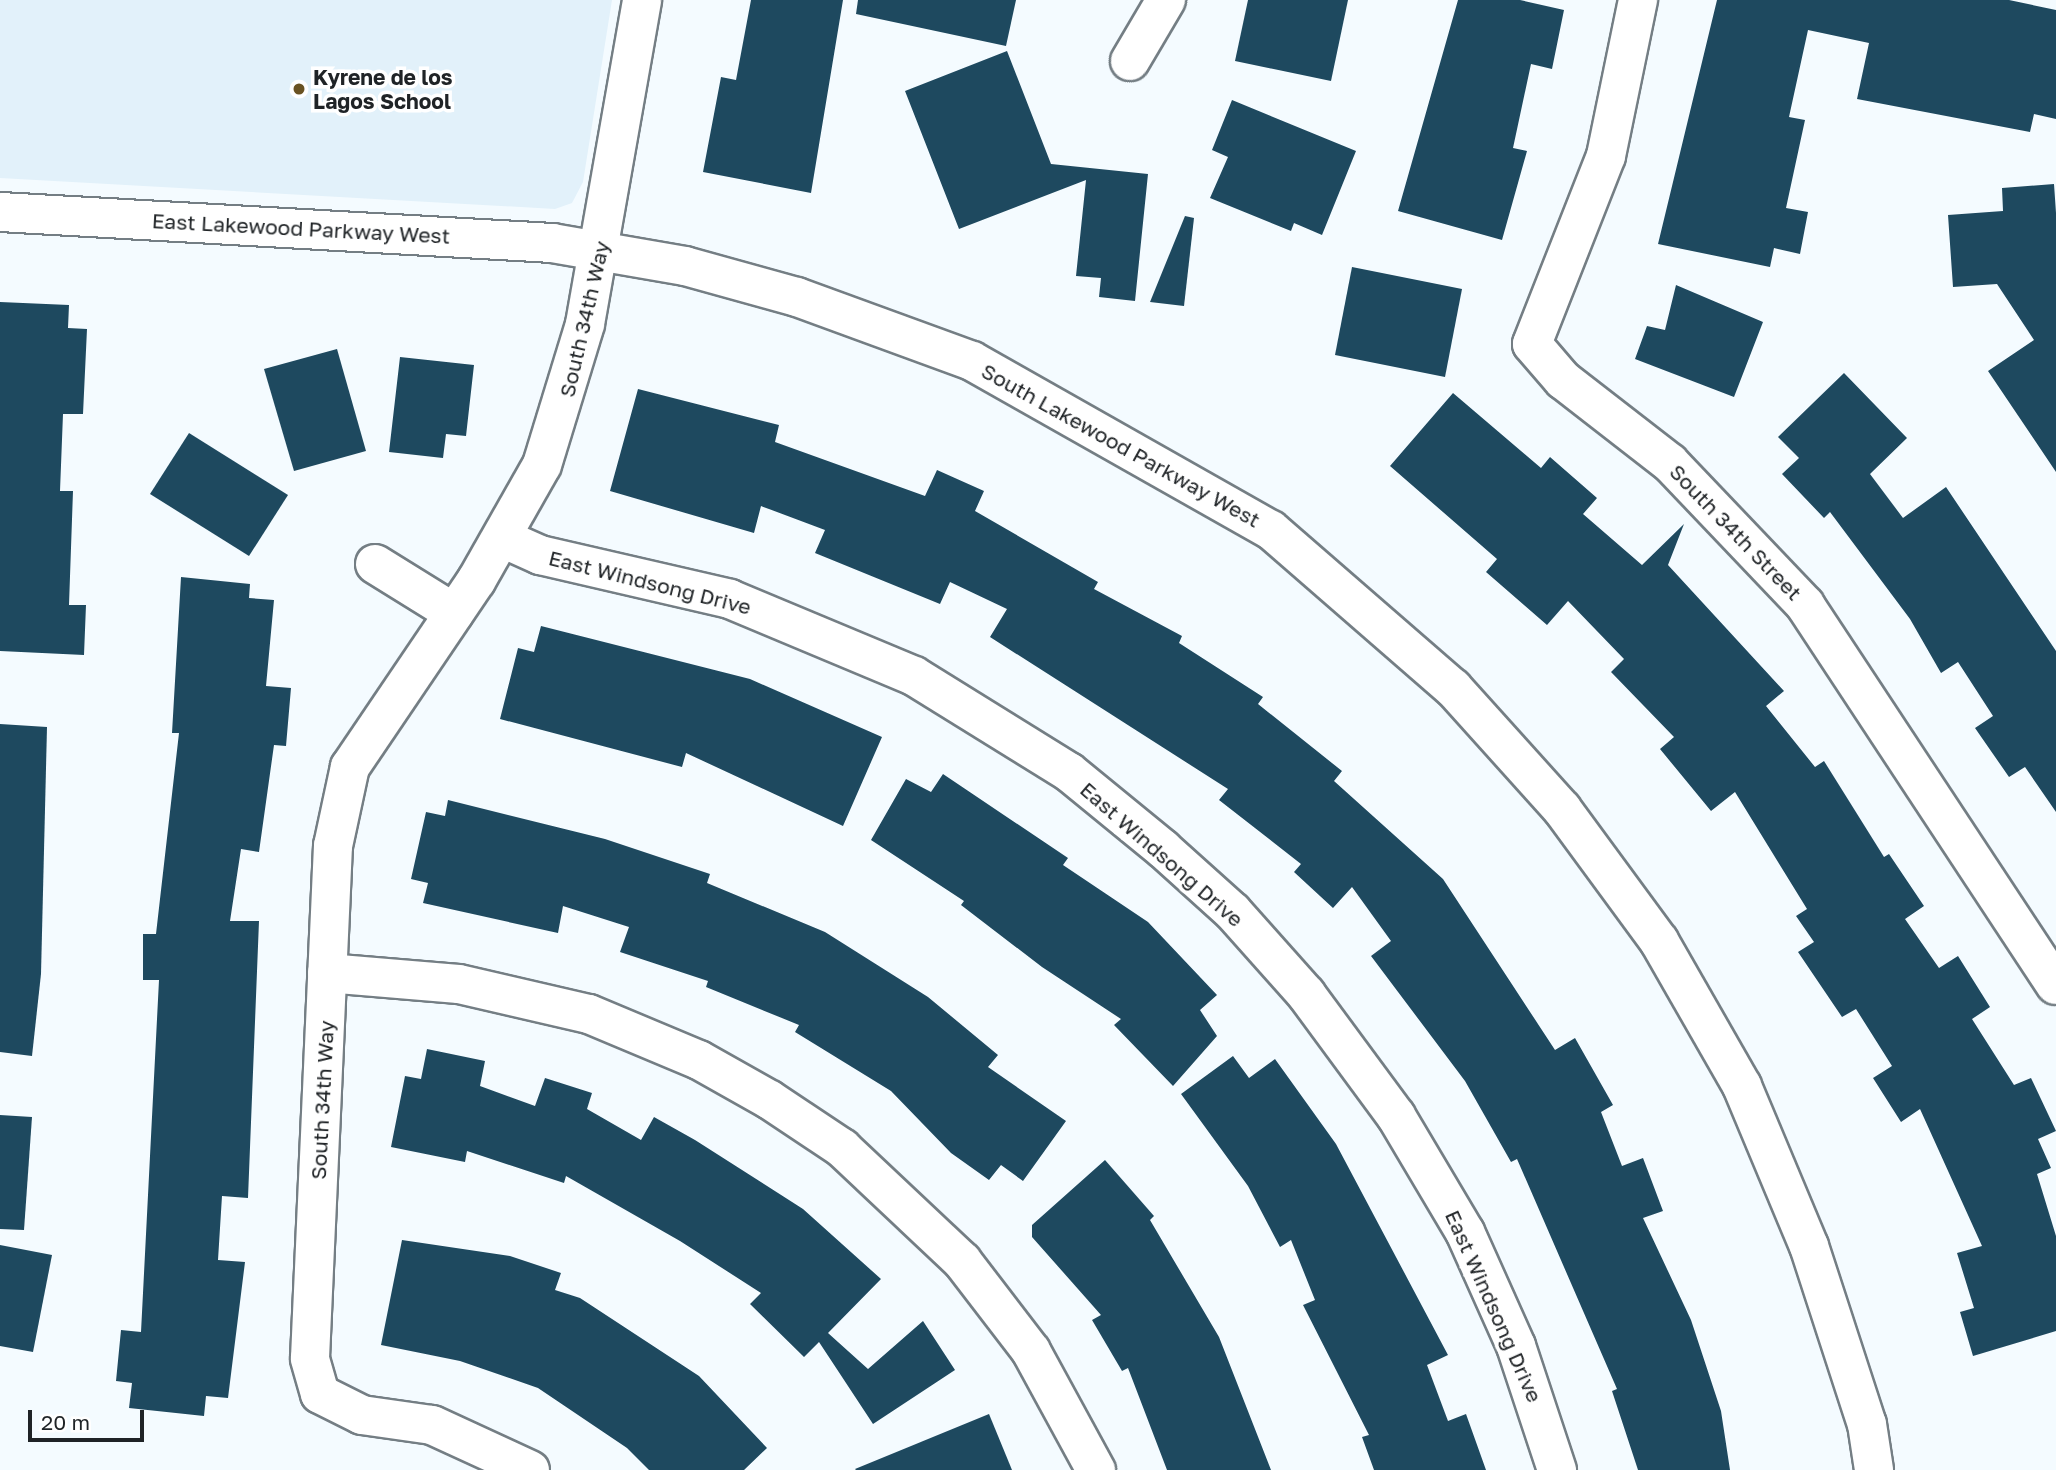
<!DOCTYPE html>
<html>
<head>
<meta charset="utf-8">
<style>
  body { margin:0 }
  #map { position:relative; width:2056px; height:1470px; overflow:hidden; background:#f4fbff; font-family:"Golos Text",sans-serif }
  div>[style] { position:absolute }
  .built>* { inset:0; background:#e2f1fa }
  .building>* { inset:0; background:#1e495f }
  .roads { filter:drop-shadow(2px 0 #747e84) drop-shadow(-2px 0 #747e84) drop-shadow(0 2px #747e84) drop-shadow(0 -2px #747e84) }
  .minor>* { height:38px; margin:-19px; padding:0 19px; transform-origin:19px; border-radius:19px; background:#fff }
  .dots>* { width:19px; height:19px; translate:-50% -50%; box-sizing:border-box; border:4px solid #fff; border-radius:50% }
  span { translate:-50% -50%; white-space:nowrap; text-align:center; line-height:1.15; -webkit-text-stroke:7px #fff; paint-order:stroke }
  .poi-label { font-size:21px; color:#1f2326; font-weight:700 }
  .left { translate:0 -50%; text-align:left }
  .street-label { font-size:21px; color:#1f2326 }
  .scale { position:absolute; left:28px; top:1410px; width:116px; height:32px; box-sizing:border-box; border:4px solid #1f2326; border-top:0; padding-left:9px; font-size:21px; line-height:24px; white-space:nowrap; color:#1f2326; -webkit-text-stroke:5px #fff; paint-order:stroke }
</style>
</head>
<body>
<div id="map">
  <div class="built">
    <div style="clip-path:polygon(0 0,612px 0,583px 182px,572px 203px,555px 209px,0 178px)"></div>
  </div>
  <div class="building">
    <div style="clip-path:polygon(751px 0,843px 0,811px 193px,703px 172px,721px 77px,736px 80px)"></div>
    <div style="clip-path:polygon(858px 0,1016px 0,1006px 46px,856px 14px)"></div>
    <div style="clip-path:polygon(1248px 0,1348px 0,1331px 81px,1235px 61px)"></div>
    <div style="clip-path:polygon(1458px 0,1520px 0,1564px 10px,1552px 69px,1531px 64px,1513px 148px,1527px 151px,1502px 240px,1398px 211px)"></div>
    <div style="clip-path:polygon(1717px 0,2009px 0,2056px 10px,2056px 119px,2034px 114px,2030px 132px,1857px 99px,1869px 43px,1808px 30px,1789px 117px,1805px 120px,1786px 208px,1808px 212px,1800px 254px,1774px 248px,1770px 267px,1658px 244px)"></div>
    <div style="clip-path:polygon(1007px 51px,1051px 164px,1148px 174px,1135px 301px,1099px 297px,1101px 278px,1076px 276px,1086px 180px,959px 229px,905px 91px)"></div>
    <div style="clip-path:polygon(1232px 100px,1356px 151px,1322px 235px,1294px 223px,1291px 231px,1210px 198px,1228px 157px,1212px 150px)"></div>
    <div style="clip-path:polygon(2054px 184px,2056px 213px,2056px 472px,1988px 371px,2034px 340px,1997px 284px,1953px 287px,1948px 215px,2003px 211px,2002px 188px)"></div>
    <div style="clip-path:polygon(1185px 216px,1194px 218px,1184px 306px,1150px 302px)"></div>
    <div style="clip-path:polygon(1352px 267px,1462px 289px,1445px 377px,1335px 355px)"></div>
    <div style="clip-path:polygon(1676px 285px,1763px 322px,1734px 397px,1635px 359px,1647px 326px,1665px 330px)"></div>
    <div style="clip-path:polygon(0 302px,69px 305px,68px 328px,87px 329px,83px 414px,63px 414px,60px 491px,73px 491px,69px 605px,86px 605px,84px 655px,0 651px)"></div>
    <div style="clip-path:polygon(337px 349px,366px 451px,294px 471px,264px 369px)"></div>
    <div style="clip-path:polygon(400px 357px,474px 365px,466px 436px,446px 434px,443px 458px,389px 452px)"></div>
    <div style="clip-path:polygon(1844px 373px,1907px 438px,1870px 474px,1903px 518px,1946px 487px,2056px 651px,2056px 812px,2025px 767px,2009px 777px,1975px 728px,1993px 716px,1958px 662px,1941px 673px,1910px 619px,1830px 512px,1824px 518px,1782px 474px,1799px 458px,1778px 437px)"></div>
    <div style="clip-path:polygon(638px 389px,779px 425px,775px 442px,925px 496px,937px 470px,984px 491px,975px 511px,1098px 582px,1094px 589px,1182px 636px,1179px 643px,1263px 697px,1258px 704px,1342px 771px,1334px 781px,1443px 879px,1555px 1050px,1575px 1038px,1613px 1105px,1601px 1112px,1622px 1166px,1643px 1158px,1663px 1211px,1643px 1218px,1691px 1320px,1721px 1411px,1730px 1470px,1638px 1470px,1612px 1391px,1617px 1389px,1517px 1159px,1511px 1162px,1465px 1081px,1371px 956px,1391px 941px,1352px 887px,1333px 908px,1294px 872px,1301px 864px,1219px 800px,1228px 789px,990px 637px,1007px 609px,950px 582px,940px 604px,815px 553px,825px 530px,761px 506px,754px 533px,610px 491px)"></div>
    <div style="clip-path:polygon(1453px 393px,1541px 468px,1550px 457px,1597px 498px,1583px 514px,1642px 565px,1684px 524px,1668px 565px,1784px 691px,1766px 706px,1815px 767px,1824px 761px,1884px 857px,1889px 854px,1924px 906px,1905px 919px,1939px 968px,1958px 956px,1990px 1007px,1972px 1019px,2014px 1085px,2031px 1078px,2056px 1131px,2038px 1139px,2051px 1168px,2037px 1174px,2056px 1236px,2056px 1331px,1973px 1356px,1960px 1312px,1974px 1308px,1957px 1253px,1982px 1246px,1920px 1109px,1901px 1122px,1873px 1078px,1892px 1066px,1856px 1009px,1842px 1017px,1798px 952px,1814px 942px,1796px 916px,1807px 909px,1735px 792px,1711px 811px,1660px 749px,1674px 737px,1611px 672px,1624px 659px,1568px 601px,1547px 625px,1486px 572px,1497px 559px,1390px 466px)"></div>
    <div style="clip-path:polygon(189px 433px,288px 495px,249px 556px,150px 494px)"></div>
    <div style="clip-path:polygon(181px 577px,250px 584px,249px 598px,274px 600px,266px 686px,291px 688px,286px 746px,274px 745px,259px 852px,241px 849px,230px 921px,259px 921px,248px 1198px,222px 1196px,218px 1260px,245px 1262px,228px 1398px,206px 1396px,204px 1416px,129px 1408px,132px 1383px,116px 1381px,121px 1330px,141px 1332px,159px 980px,143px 980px,143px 934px,156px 934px,179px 733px,172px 733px)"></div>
    <div style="clip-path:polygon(541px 626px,750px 679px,882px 737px,843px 826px,686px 753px,682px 767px,500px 719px,518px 648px,534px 652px)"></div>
    <div style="clip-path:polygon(0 724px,47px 727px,41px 974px,32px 1056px,0 1052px)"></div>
    <div style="clip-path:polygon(943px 774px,1068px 858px,1063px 865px,1148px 922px,1217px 995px,1200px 1010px,1217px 1036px,1173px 1086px,1114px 1025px,1121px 1019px,1042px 967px,961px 905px,964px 901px,871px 840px,906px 779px,931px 792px)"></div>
    <div style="clip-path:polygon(448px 800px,605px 839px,710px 874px,707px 883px,825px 932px,928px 997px,998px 1055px,988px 1067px,1066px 1121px,1023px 1181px,1001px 1165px,989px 1180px,951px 1153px,891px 1091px,795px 1032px,799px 1025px,706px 987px,708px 981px,620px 952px,629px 927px,563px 906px,558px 933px,423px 903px,428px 883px,411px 879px,426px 812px,445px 816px)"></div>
    <div style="clip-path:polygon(427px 1049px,485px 1061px,480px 1086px,535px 1106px,545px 1078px,592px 1093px,587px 1109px,641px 1140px,654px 1117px,695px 1140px,803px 1209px,881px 1279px,828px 1333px,868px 1369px,923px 1321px,955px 1370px,873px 1424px,819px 1342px,804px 1357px,750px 1304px,761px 1293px,680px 1241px,566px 1176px,564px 1183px,467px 1151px,465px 1162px,391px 1147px,405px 1076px,421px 1079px)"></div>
    <div style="clip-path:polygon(1233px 1056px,1249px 1078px,1275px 1059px,1336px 1144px,1448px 1355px,1427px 1365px,1448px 1421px,1466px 1414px,1486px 1470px,1374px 1470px,1362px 1437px,1369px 1435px,1303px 1305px,1315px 1300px,1291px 1240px,1280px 1247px,1248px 1186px,1181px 1094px)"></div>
    <div style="clip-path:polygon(0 1115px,32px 1117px,24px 1230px,0 1229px)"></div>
    <div style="clip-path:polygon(1105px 1160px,1154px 1216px,1150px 1220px,1219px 1337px,1271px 1470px,1167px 1470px,1128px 1368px,1122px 1371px,1092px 1320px,1101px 1315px,1032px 1237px,1032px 1225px)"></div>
    <div style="clip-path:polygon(402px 1240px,510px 1256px,561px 1273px,555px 1290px,580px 1298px,699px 1376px,767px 1448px,744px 1470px,649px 1470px,627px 1448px,538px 1388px,460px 1361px,381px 1345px)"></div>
    <div style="clip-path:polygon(0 1245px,52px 1255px,33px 1352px,0 1346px)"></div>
    <div style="clip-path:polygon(989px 1414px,1012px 1470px,856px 1470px,855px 1469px)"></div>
  </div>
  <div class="roads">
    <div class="minor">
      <div style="left:1638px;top:0;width:159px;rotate:101.6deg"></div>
      <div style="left:1606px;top:156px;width:202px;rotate:111.5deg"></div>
      <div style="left:1532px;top:344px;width:48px;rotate:49.3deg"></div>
      <div style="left:1563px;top:380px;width:135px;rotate:37.8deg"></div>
      <div style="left:1670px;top:463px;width:196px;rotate:46.4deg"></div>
      <div style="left:1805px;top:605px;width:455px;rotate:56.6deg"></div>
      <div style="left:1130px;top:61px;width:71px;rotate:-59.5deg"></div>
      <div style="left:0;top:212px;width:553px;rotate:3.21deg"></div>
      <div style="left:552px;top:243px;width:135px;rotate:9.8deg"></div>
      <div style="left:685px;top:266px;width:116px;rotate:15.5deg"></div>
      <div style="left:797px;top:297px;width:186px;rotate:20.1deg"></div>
      <div style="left:972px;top:361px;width:343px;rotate:29.5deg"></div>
      <div style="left:1271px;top:530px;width:241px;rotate:41deg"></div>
      <div style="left:1453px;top:688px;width:163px;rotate:48deg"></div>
      <div style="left:1562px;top:809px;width:164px;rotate:53.7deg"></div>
      <div style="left:1659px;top:941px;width:167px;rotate:60.2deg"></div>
      <div style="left:1742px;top:1086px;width:173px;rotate:67.3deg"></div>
      <div style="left:1809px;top:1246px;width:187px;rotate:72deg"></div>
      <div style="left:1867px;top:1424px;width:47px;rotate:81.3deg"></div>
      <div style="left:502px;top:538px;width:42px;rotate:24.1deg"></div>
      <div style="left:540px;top:555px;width:195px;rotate:13deg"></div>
      <div style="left:730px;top:599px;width:199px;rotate:22.7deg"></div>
      <div style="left:914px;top:676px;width:182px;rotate:31.8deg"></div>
      <div style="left:1069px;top:772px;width:122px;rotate:39.3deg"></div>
      <div style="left:1163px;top:849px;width:94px;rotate:42deg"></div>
      <div style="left:1233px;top:912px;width:110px;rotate:48.3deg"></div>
      <div style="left:1306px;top:994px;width:152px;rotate:53.6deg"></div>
      <div style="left:1396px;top:1116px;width:135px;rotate:59.3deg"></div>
      <div style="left:1465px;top:1232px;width:125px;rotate:65.9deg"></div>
      <div style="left:1516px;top:1346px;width:131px;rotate:71.7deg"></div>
      <div style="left:375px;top:564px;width:93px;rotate:31.8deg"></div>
      <div style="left:327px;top:973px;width:132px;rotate:4.8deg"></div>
      <div style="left:459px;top:984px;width:133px;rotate:13deg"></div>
      <div style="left:589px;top:1014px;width:119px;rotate:22.7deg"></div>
      <div style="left:699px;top:1060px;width:81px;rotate:29.4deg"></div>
      <div style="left:770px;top:1100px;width:87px;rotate:33.7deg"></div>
      <div style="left:842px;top:1148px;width:165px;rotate:43.3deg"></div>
      <div style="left:962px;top:1261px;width:113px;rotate:52.5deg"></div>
      <div style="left:1031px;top:1351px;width:136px;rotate:61.4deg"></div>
      <div style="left:530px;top:1470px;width:108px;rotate:-155.3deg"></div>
      <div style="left:432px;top:1425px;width:71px;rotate:-171.9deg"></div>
      <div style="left:362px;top:1415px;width:47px;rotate:-153.4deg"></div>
      <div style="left:320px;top:1394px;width:37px;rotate:-106deg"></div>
      <div style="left:310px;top:1358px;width:513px;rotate:-87.43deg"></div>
      <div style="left:333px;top:846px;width:81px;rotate:-77.9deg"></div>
      <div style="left:350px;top:767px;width:225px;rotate:-55.9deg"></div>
      <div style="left:476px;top:581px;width:133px;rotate:-60.4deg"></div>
      <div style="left:542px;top:465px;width:147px;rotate:-73deg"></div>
      <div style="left:585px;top:324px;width:329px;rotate:-80deg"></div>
    </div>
  </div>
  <div class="dots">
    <div style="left:299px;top:89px;background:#695222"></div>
  </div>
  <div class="poi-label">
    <span class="left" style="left:313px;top:89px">Kyrene de los<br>Lagos School</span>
  </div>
  <div class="street-label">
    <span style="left:301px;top:228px;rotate:3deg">East Lakewood Parkway West</span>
    <span style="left:584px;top:319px;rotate:-77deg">South 34th Way</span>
    <span style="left:1121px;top:445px;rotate:29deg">South Lakewood Parkway West</span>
    <span style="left:1736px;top:532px;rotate:46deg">South 34th Street</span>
    <span style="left:650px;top:582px;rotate:14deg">East Windsong Drive</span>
    <span style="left:1162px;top:854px;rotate:41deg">East Windsong Drive</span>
    <span style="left:322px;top:1100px;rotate:-87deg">South 34th Way</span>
    <span style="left:1494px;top:1306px;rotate:66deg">East Windsong Drive</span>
  </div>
  <div class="scale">20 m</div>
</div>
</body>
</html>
